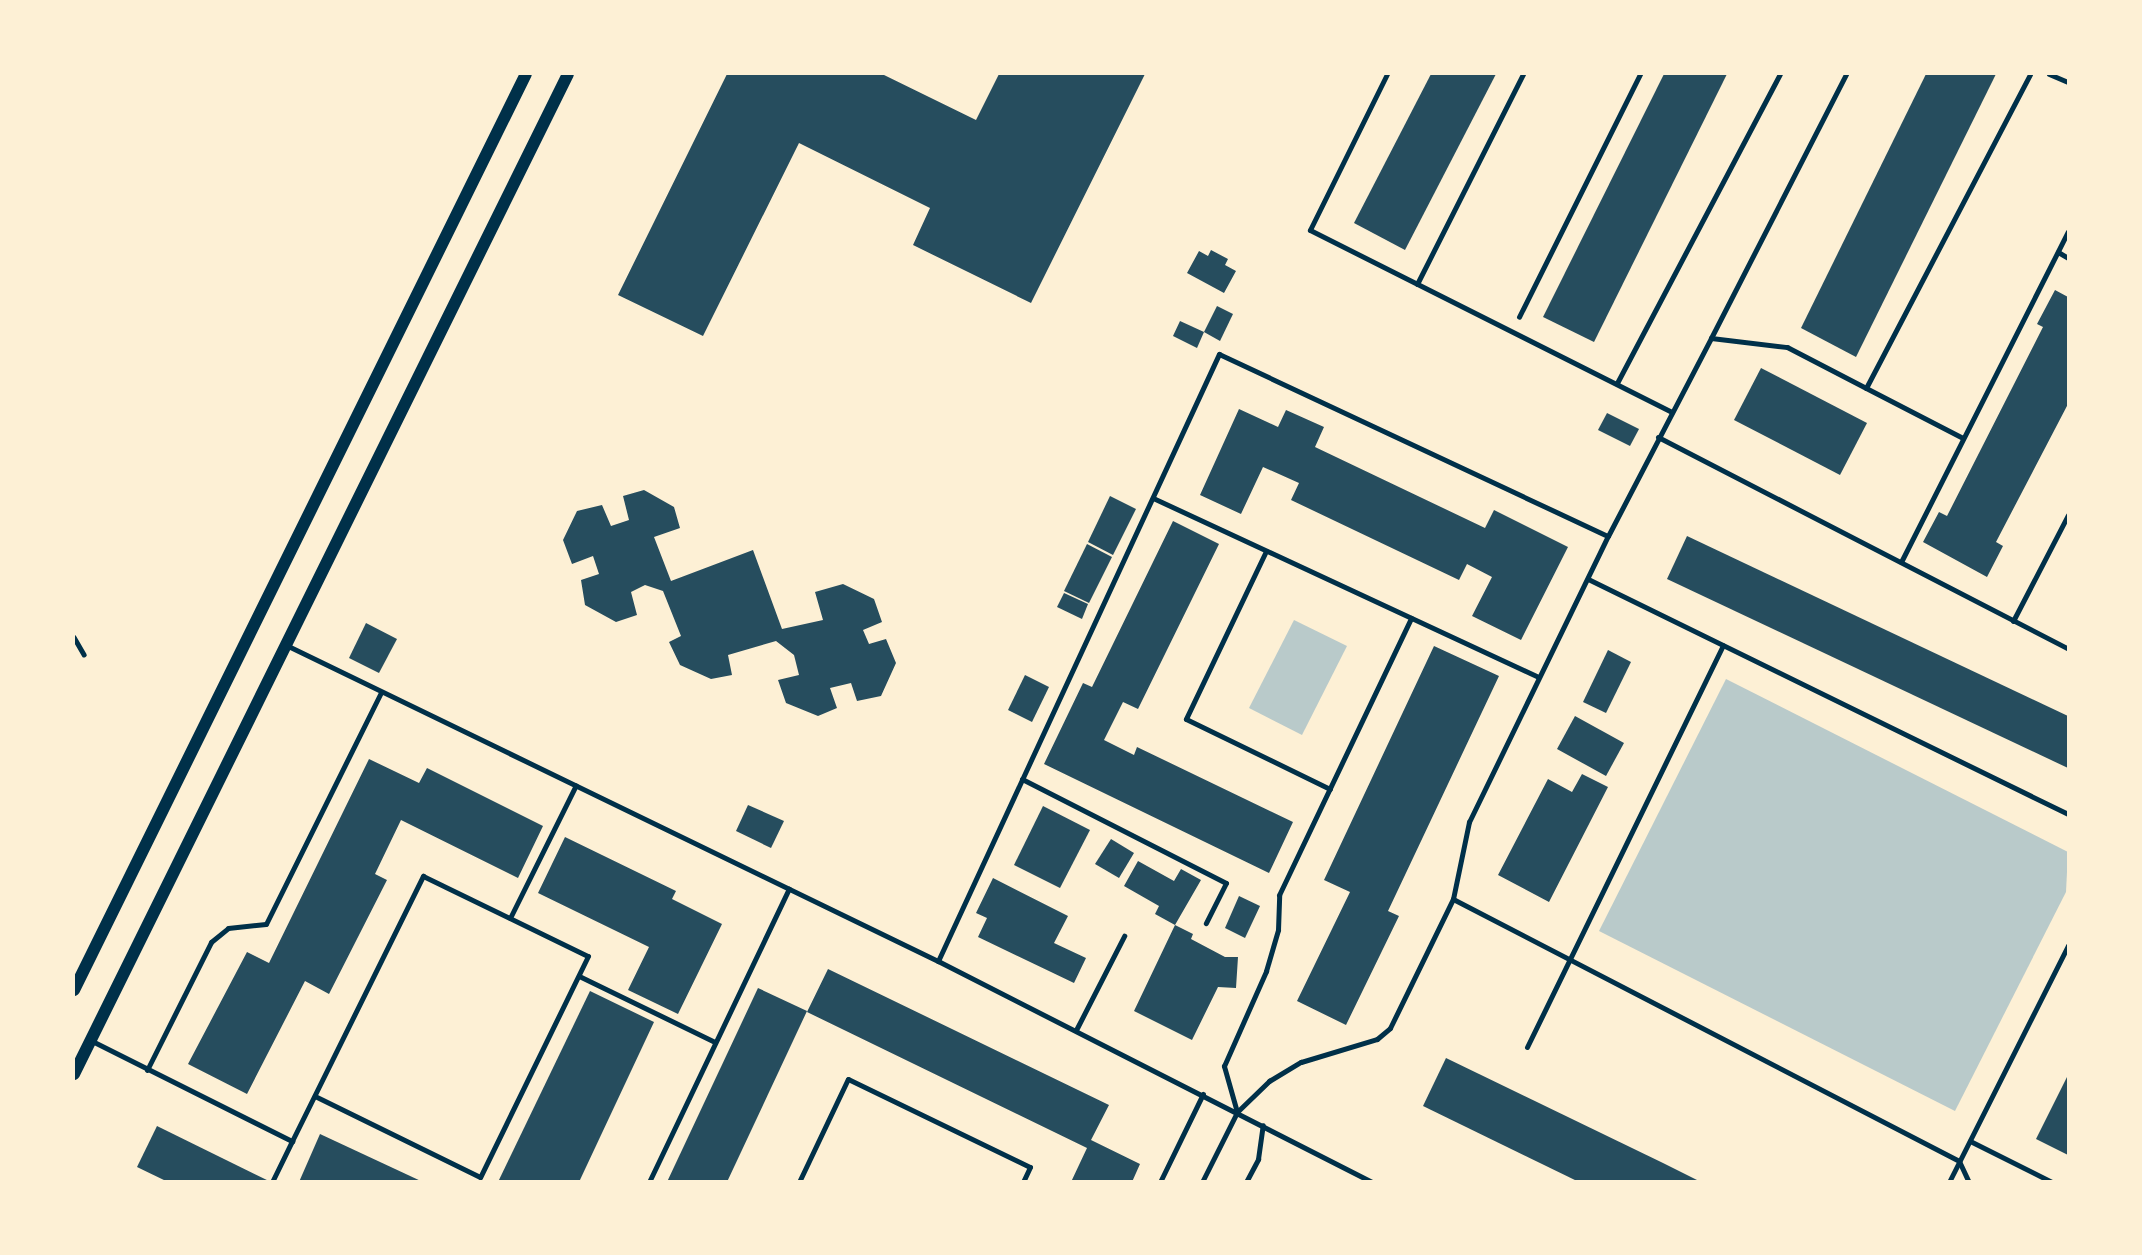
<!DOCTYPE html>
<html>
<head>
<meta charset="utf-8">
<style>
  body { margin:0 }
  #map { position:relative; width:2142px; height:1255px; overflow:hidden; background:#fdf0d5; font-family:Mulish,sans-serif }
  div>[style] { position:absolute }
  .green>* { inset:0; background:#b9caca }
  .building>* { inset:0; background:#264d5e }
  .path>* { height:4.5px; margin:-2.25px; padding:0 2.25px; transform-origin:2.25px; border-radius:2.25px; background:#003049 }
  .service>* { height:5px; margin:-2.5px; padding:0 2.5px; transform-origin:2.5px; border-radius:2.5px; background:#003049 }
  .tertiary>* { height:12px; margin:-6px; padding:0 6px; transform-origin:6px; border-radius:6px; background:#003049 }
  span { translate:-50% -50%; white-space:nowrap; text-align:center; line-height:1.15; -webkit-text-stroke:5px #fdf0d5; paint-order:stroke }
  .frame { position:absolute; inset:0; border:75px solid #fdf0d5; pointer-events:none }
</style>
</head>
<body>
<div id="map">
  <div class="green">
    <div style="clip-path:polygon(1294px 620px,1347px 646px,1302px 735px,1249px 708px)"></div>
    <div style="clip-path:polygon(1726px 679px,2068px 852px,2066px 892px,1955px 1111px,1599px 931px)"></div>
  </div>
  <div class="building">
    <div style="clip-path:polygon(727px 74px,882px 74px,976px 120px,999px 74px,1145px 74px,1031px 303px,913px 245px,930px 208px,799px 143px,703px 336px,618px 295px)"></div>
    <div style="clip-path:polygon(1431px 74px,1496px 74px,1405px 250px,1354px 223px)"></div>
    <div style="clip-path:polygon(1664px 74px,1727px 74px,1594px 342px,1543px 317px)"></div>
    <div style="clip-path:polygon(1926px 74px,1996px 74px,1856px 357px,1801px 328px)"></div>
    <div style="clip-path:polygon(1211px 250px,1228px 259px,1225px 265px,1236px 271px,1224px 293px,1187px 273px,1199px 251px,1208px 256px)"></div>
    <div style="clip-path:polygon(2055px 290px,2068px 297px,2068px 404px,1996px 542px,2003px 546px,1987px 577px,1923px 542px,1939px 512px,1947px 516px,2043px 327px,2037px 324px)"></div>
    <div style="clip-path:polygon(1217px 306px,1233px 314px,1220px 341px,1204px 332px)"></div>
    <div style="clip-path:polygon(1180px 321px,1204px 332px,1197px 348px,1173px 336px)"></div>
    <div style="clip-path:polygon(1761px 368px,1867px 423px,1840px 475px,1734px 420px)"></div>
    <div style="clip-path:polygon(1239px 409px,1278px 427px,1286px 410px,1324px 427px,1315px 447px,1485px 528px,1494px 510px,1568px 547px,1521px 640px,1472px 616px,1492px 577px,1467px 564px,1459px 580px,1291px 500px,1299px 483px,1263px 467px,1241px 514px,1200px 495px)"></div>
    <div style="clip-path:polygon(1607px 413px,1639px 429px,1630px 446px,1598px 430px)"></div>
    <div style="clip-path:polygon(644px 490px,674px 507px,680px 528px,654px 537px,671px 581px,753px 550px,782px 629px,823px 620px,815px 592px,843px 584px,874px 599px,882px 622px,863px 630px,869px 644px,886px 639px,896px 663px,881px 696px,857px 701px,851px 683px,830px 688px,837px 708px,818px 716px,786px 703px,778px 680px,799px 675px,794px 655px,776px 641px,728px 655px,732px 675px,711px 679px,680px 665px,669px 642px,681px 636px,663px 591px,645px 585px,631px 592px,637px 615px,616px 622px,585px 605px,581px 580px,599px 574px,593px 556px,572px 564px,563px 540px,577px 511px,602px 505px,611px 526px,629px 520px,623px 496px)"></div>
    <div style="clip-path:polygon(1110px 496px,1136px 509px,1113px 555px,1088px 542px)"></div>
    <div style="clip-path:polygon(1173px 521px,1219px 544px,1138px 709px,1123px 702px,1104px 740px,1134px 755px,1137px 747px,1293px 822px,1269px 873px,1044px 764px,1083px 683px,1092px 687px)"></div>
    <div style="clip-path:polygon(1687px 536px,2068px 716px,2068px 768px,1667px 579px)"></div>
    <div style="clip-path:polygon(1087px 544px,1112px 557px,1089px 603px,1064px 591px)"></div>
    <div style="clip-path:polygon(1064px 593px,1088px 604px,1082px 619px,1057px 607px)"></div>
    <div style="clip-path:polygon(366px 623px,397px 639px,379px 673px,349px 658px)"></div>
    <div style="clip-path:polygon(1434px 646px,1499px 676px,1388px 911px,1399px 916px,1346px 1025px,1297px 1001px,1350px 892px,1324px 880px)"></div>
    <div style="clip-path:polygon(1608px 650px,1631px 662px,1606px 713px,1583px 702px)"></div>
    <div style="clip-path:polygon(1025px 675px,1049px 687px,1032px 722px,1008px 710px)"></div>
    <div style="clip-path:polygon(1575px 716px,1624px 743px,1606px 776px,1557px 749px)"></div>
    <div style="clip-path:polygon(369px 759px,419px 783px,427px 768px,543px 826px,518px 878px,401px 820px,375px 874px,387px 880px,329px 994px,305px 981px,247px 1094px,188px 1064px,247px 952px,269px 963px)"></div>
    <div style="clip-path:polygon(1582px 774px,1608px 787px,1549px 902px,1498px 875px,1548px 779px,1572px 792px)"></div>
    <div style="clip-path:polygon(748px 805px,784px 821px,771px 848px,736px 831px)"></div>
    <div style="clip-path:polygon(1043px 806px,1090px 830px,1060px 888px,1014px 865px)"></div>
    <div style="clip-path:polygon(565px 837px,676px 891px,672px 899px,722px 924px,678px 1014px,628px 990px,649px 947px,538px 893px)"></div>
    <div style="clip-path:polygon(1111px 839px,1134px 853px,1119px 878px,1095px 864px)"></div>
    <div style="clip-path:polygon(1138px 861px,1174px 881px,1181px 869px,1201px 880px,1175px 925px,1193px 934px,1191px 939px,1225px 957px,1238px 957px,1236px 988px,1218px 987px,1192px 1040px,1134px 1011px,1175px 925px,1155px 914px,1159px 906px,1124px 886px)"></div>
    <div style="clip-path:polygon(993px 878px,1068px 916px,1054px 943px,1086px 958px,1074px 983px,978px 937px,987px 918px,976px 913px)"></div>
    <div style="clip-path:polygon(1239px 896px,1260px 906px,1245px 938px,1225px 928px)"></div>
    <div style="clip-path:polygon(828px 969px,1109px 1105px,1091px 1140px,1140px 1164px,1132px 1182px,1071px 1182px,1087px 1148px,807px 1012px)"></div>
    <div style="clip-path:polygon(758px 988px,807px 1011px,727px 1182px,667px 1182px)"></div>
    <div style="clip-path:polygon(590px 991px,654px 1022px,579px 1182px,498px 1182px)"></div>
    <div style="clip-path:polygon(1446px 1058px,1663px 1163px,1701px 1182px,1579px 1182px,1423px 1106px)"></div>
    <div style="clip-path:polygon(2068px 1075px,2068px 1155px,2036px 1139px)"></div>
    <div style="clip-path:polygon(157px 1126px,271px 1182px,168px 1182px,137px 1167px)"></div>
    <div style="clip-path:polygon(320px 1134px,423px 1182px,299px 1182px)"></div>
  </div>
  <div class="path">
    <div style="left:1519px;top:317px;width:271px;rotate:-63.5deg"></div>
    <div style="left:74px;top:637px;width:20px;rotate:60deg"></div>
  </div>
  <div class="service">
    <div style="left:1387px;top:74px;width:174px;rotate:116.3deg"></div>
    <div style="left:1310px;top:230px;width:405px;rotate:26.7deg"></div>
    <div style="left:2049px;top:74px;width:21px;rotate:23deg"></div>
    <div style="left:2058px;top:252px;width:12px;rotate:31deg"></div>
    <div style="left:1417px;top:284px;width:235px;rotate:-63.2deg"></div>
    <div style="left:1711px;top:338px;width:297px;rotate:-62.9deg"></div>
    <div style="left:1617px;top:383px;width:349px;rotate:-62.2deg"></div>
    <div style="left:1866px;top:388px;width:109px;rotate:27.3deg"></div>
    <div style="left:1658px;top:437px;width:462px;rotate:27.3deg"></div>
    <div style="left:1153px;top:498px;width:425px;rotate:24.9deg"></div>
    <div style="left:1266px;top:551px;width:186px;rotate:115.5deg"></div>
    <div style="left:1186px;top:719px;width:160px;rotate:25.9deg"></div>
    <div style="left:1901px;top:562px;width:370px;rotate:-63.2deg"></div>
    <div style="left:1588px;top:579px;width:534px;rotate:26.09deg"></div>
    <div style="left:2013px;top:621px;width:119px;rotate:-62.6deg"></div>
    <div style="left:286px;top:645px;width:725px;rotate:25.86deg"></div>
    <div style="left:938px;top:961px;width:487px;rotate:27deg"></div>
    <div style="left:1022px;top:779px;width:229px;rotate:27deg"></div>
    <div style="left:1226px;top:883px;width:45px;rotate:116.6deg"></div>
    <div style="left:1453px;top:899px;width:570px;rotate:27.37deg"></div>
    <div style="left:1959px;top:1161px;width:23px;rotate:65deg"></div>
    <div style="left:510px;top:918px;width:148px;rotate:-63.6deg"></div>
    <div style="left:938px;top:961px;width:669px;rotate:-65.16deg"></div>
    <div style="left:1219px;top:354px;width:429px;rotate:25.1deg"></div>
    <div style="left:579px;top:976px;width:151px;rotate:25.9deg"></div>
    <div style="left:1076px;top:1030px;width:106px;rotate:-62.9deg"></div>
    <div style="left:92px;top:1041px;width:224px;rotate:26.6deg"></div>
    <div style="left:292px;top:1141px;width:296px;rotate:-63.7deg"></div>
    <div style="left:423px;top:876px;width:183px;rotate:25.9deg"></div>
    <div style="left:588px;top:956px;width:246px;rotate:116deg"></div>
    <div style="left:480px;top:1177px;width:184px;rotate:-153.9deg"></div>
    <div style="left:1527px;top:1047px;width:447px;rotate:-64deg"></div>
    <div style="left:147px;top:1070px;width:143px;rotate:-63.4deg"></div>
    <div style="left:211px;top:942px;width:22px;rotate:-39deg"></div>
    <div style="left:228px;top:928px;width:38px;rotate:-6deg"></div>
    <div style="left:266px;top:924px;width:259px;rotate:-63.6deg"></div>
    <div style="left:1237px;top:1112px;width:48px;rotate:-105.8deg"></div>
    <div style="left:1224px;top:1066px;width:104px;rotate:-66.1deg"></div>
    <div style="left:1266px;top:971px;width:43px;rotate:-73.7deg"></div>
    <div style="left:1278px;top:930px;width:35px;rotate:-88deg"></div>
    <div style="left:1279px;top:895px;width:307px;rotate:-64.5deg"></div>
    <div style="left:1970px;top:1141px;width:92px;rotate:26.6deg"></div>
    <div style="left:272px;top:1182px;width:46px;rotate:-64deg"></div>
    <div style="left:649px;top:1182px;width:325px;rotate:-64.5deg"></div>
    <div style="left:799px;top:1182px;width:114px;rotate:-64.6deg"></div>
    <div style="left:848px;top:1079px;width:202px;rotate:25.8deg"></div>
    <div style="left:1030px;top:1167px;width:17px;rotate:115deg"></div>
    <div style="left:1160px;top:1182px;width:98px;rotate:-64deg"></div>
    <div style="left:1202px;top:1182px;width:78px;rotate:-63.4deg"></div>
    <div style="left:1237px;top:1112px;width:45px;rotate:-44.1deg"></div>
    <div style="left:1269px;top:1081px;width:37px;rotate:-31deg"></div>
    <div style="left:1301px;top:1062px;width:79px;rotate:-16.8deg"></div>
    <div style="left:1377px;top:1039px;width:17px;rotate:-40deg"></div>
    <div style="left:1390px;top:1028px;width:144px;rotate:-64deg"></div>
    <div style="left:1453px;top:899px;width:79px;rotate:-78.3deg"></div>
    <div style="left:1469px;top:822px;width:318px;rotate:-64.1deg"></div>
    <div style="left:1608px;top:536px;width:223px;rotate:-62.5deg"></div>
    <div style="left:1711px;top:338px;width:77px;rotate:6.8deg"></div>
    <div style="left:1787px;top:347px;width:89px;rotate:27.4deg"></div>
    <div style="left:1866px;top:388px;width:354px;rotate:-62.4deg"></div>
    <div style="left:1246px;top:1182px;width:26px;rotate:-62deg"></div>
    <div style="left:1258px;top:1159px;width:34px;rotate:-82deg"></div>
    <div style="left:1949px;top:1182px;width:265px;rotate:-63.3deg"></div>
  </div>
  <div class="tertiary">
    <div style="left:74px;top:990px;width:1021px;rotate:-63.74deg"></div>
    <div style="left:74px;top:1074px;width:1115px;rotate:-63.71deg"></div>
  </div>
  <div class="frame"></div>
</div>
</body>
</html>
